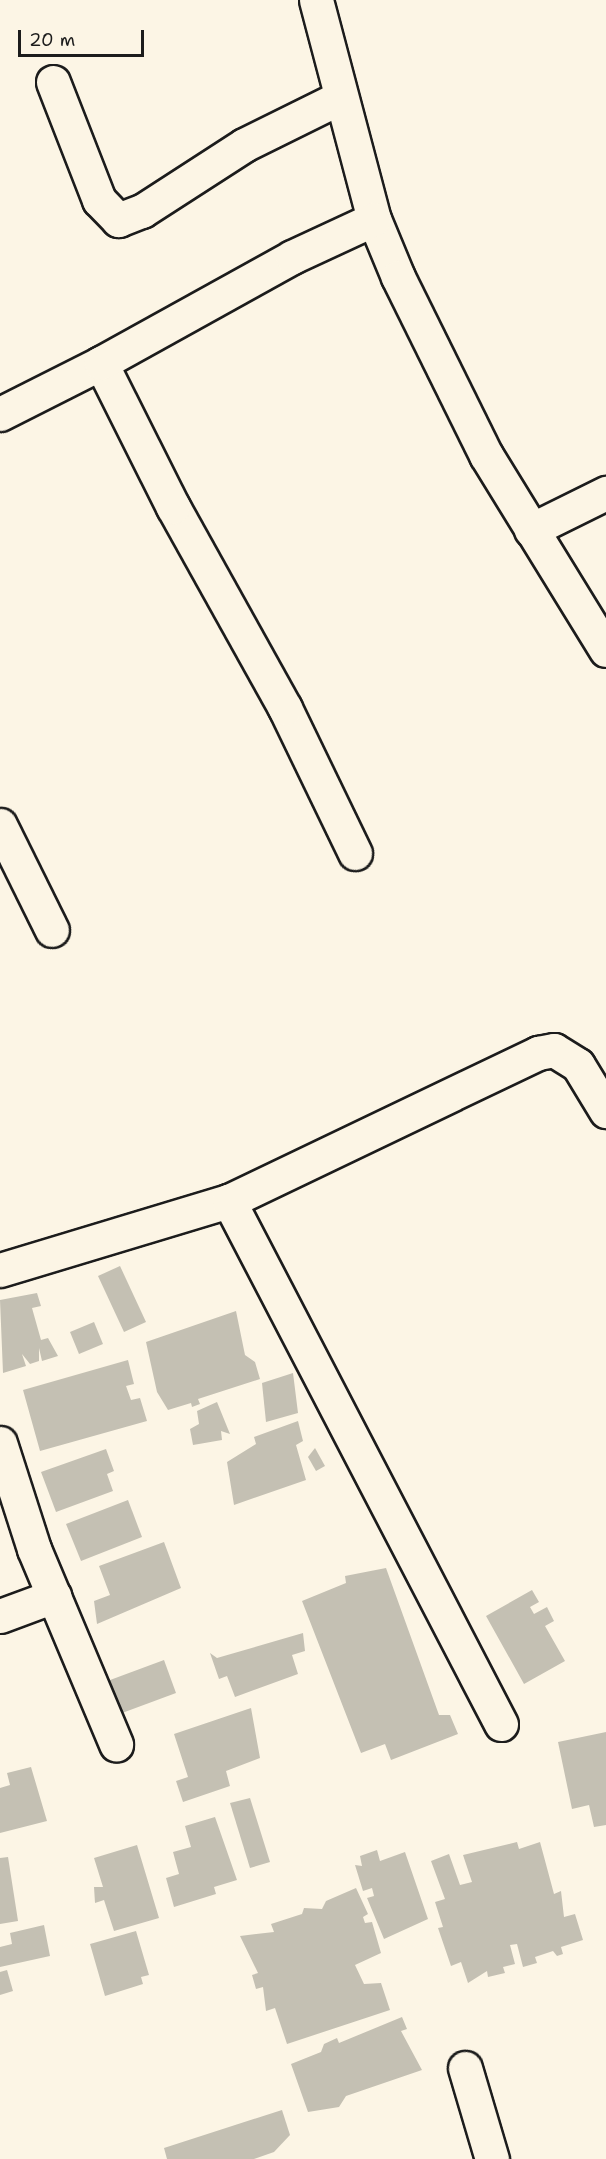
<!DOCTYPE html>
<html>
<head>
<meta charset="utf-8">
<style>
  body { margin:0 }
  #map { position:relative; width:606px; height:2159px; overflow:hidden; background:#fcf5e5; font-family:"Shantell Sans",sans-serif }
  div>[style] { position:absolute }
  .building>* { inset:0; background:#c4c0b3 }
  .roads { filter:drop-shadow(2px 0 #1c1c1c) drop-shadow(-2px 0 #1c1c1c) drop-shadow(0 2px #1c1c1c) drop-shadow(0 -2px #1c1c1c) }
  .minor>* { height:33px; margin:-16.5px; padding:0 16.5px; transform-origin:16.5px; border-radius:16.5px; background:#fcf5e5 }
  span { translate:-50% -50%; white-space:nowrap; text-align:center; line-height:1.15; -webkit-text-stroke:4.5px #fcf5e5; paint-order:stroke }
  .scale { position:absolute; left:18px; top:30px; width:126px; height:27px; box-sizing:border-box; border:3px solid #1c1c1c; border-top:0; padding-left:8px; font-size:18px; line-height:21px; white-space:nowrap; color:#1c1c1c; -webkit-text-stroke:4px #fcf5e5; paint-order:stroke }
</style>
</head>
<body>
<div id="map">
  <div class="building">
    <div style="clip-path:polygon(120px 1266px,146px 1322px,124px 1332px,98px 1276px)"></div>
    <div style="clip-path:polygon(37px 1293px,41px 1306px,32px 1308px,41px 1340px,48px 1338px,58px 1356px,42px 1361px,39px 1348px,39px 1361px,30px 1364px,22px 1354px,26px 1366px,3px 1373px,0 1300px)"></div>
    <div style="clip-path:polygon(236px 1311px,245px 1355px,255px 1362px,260px 1379px,198px 1399px,200px 1404px,192px 1407px,191px 1403px,168px 1410px,157px 1392px,146px 1342px)"></div>
    <div style="clip-path:polygon(94px 1322px,103px 1344px,79px 1354px,70px 1332px)"></div>
    <div style="clip-path:polygon(128px 1360px,134px 1384px,126px 1386px,131px 1400px,140px 1398px,147px 1421px,40px 1451px,23px 1390px)"></div>
    <div style="clip-path:polygon(293px 1373px,298px 1413px,266px 1422px,262px 1383px)"></div>
    <div style="clip-path:polygon(217px 1402px,230px 1434px,221px 1431px,222px 1440px,193px 1445px,190px 1429px,199px 1424px,197px 1411px)"></div>
    <div style="clip-path:polygon(298px 1421px,303px 1441px,296px 1445px,306px 1480px,234px 1505px,227px 1462px,256px 1444px,254px 1437px)"></div>
    <div style="clip-path:polygon(315px 1448px,325px 1466px,316px 1471px,308px 1457px)"></div>
    <div style="clip-path:polygon(106px 1449px,114px 1471px,107px 1474px,113px 1491px,56px 1512px,41px 1472px)"></div>
    <div style="clip-path:polygon(128px 1500px,142px 1537px,81px 1561px,66px 1524px)"></div>
    <div style="clip-path:polygon(164px 1542px,181px 1588px,97px 1624px,94px 1601px,110px 1595px,99px 1566px)"></div>
    <div style="clip-path:polygon(386px 1568px,439px 1715px,450px 1715px,458px 1734px,391px 1760px,385px 1744px,361px 1753px,302px 1601px,346px 1583px,345px 1576px)"></div>
    <div style="clip-path:polygon(532px 1590px,539px 1602px,530px 1607px,534px 1614px,547px 1607px,554px 1621px,545px 1626px,565px 1661px,524px 1684px,486px 1616px)"></div>
    <div style="clip-path:polygon(303px 1633px,305px 1651px,292px 1655px,298px 1674px,235px 1697px,227px 1676px,219px 1679px,210px 1653px,217px 1658px)"></div>
    <div style="clip-path:polygon(164px 1660px,176px 1693px,114px 1716px,102px 1683px)"></div>
    <div style="clip-path:polygon(251px 1708px,260px 1758px,226px 1771px,230px 1786px,183px 1802px,176px 1781px,188px 1777px,174px 1734px)"></div>
    <div style="clip-path:polygon(606px 1732px,606px 1825px,594px 1827px,589px 1805px,572px 1809px,558px 1742px)"></div>
    <div style="clip-path:polygon(31px 1767px,47px 1821px,0 1833px,0 1788px,10px 1785px,7px 1773px)"></div>
    <div style="clip-path:polygon(250px 1798px,270px 1862px,250px 1868px,230px 1803px)"></div>
    <div style="clip-path:polygon(215px 1817px,237px 1880px,214px 1887px,216px 1894px,174px 1907px,166px 1878px,179px 1874px,173px 1852px,191px 1847px,185px 1826px)"></div>
    <div style="clip-path:polygon(517px 1842px,519px 1849px,540px 1842px,554px 1894px,561px 1891px,564px 1917px,575px 1914px,583px 1940px,561px 1947px,563px 1954px,557px 1956px,553px 1951px,535px 1957px,537px 1963px,523px 1967px,517px 1944px,510px 1945px,515px 1964px,503px 1967px,505px 1973px,488px 1977px,487px 1971px,468px 1983px,461px 1962px,451px 1966px,438px 1928px,443px 1927px,435px 1902px,445px 1899px,431px 1861px,449px 1854px,460px 1885px,472px 1882px,463px 1855px)"></div>
    <div style="clip-path:polygon(137px 1845px,159px 1918px,114px 1931px,104px 1900px,95px 1903px,94px 1887px,103px 1887px,94px 1858px)"></div>
    <div style="clip-path:polygon(377px 1850px,380px 1861px,405px 1852px,428px 1919px,384px 1939px,367px 1898px,374px 1896px,372px 1888px,363px 1891px,355px 1865px,362px 1866px,360px 1856px)"></div>
    <div style="clip-path:polygon(8px 1857px,18px 1921px,0 1924px,0 1858px)"></div>
    <div style="clip-path:polygon(356px 1888px,368px 1914px,363px 1917px,365px 1923px,372px 1922px,381px 1953px,355px 1965px,364px 1984px,381px 1983px,390px 2010px,287px 2044px,275px 2008px,266px 2011px,263px 1987px,256px 1989px,252px 1975px,258px 1973px,240px 1936px,274px 1932px,271px 1924px,302px 1914px,304px 1908px,322px 1909px,326px 1901px)"></div>
    <div style="clip-path:polygon(44px 1925px,50px 1956px,0 1967px,0 1947px,12px 1944px,10px 1933px)"></div>
    <div style="clip-path:polygon(136px 1931px,149px 1975px,141px 1977px,143px 1984px,105px 1996px,90px 1944px)"></div>
    <div style="clip-path:polygon(7px 1970px,13px 1991px,0 1995px,0 1972px)"></div>
    <div style="clip-path:polygon(402px 2017px,407px 2029px,401px 2031px,422px 2070px,346px 2096px,339px 2107px,308px 2112px,291px 2064px,321px 2052px,324px 2044px,337px 2038px,339px 2043px)"></div>
    <div style="clip-path:polygon(282px 2110px,290px 2135px,274px 2152px,254px 2159px,167px 2159px,164px 2148px)"></div>
  </div>
  <div class="roads">
    <div class="minor">
      <div style="left:316px;top:0;width:227px;rotate:75.2deg"></div>
      <div style="left:374px;top:219px;width:63px;rotate:67.5deg"></div>
      <div style="left:398px;top:277px;width:199px;rotate:63.7deg"></div>
      <div style="left:486px;top:455px;width:229px;rotate:58.4deg"></div>
      <div style="left:53px;top:82px;width:127px;rotate:68.7deg"></div>
      <div style="left:99px;top:200px;width:28px;rotate:46deg"></div>
      <div style="left:118px;top:220px;width:26px;rotate:-21deg"></div>
      <div style="left:142px;top:211px;width:121px;rotate:-32.9deg"></div>
      <div style="left:244px;top:145px;width:106px;rotate:-26.3deg"></div>
      <div style="left:0;top:414px;width:113px;rotate:-26.8deg"></div>
      <div style="left:531px;top:530px;width:84px;rotate:-26.3deg"></div>
      <div style="left:0;top:825px;width:117px;rotate:63.7deg"></div>
      <div style="left:355px;top:853px;width:161px;rotate:-115.8deg"></div>
      <div style="left:285px;top:708px;width:230px;rotate:-119.1deg"></div>
      <div style="left:173px;top:507px;width:161px;rotate:-116.6deg"></div>
      <div style="left:101px;top:363px;width:218px;rotate:-29deg"></div>
      <div style="left:292px;top:257px;width:90px;rotate:-24.9deg"></div>
      <div style="left:0;top:1270px;width:239px;rotate:-16.8deg"></div>
      <div style="left:0;top:1443px;width:111px;rotate:72.2deg"></div>
      <div style="left:34px;top:1549px;width:212px;rotate:67.2deg"></div>
      <div style="left:0;top:1616px;width:58px;rotate:-20.3deg"></div>
      <div style="left:501px;top:1724px;width:590px;rotate:-117.48deg"></div>
      <div style="left:229px;top:1201px;width:343px;rotate:-25.6deg"></div>
      <div style="left:538px;top:1053px;width:16px;rotate:-11deg"></div>
      <div style="left:554px;top:1050px;width:28px;rotate:32deg"></div>
      <div style="left:578px;top:1065px;width:54px;rotate:58.7deg"></div>
      <div style="left:465px;top:2068px;width:95px;rotate:73.5deg"></div>
    </div>
  </div>
  <div class="scale">20 m</div>
</div>
</body>
</html>
